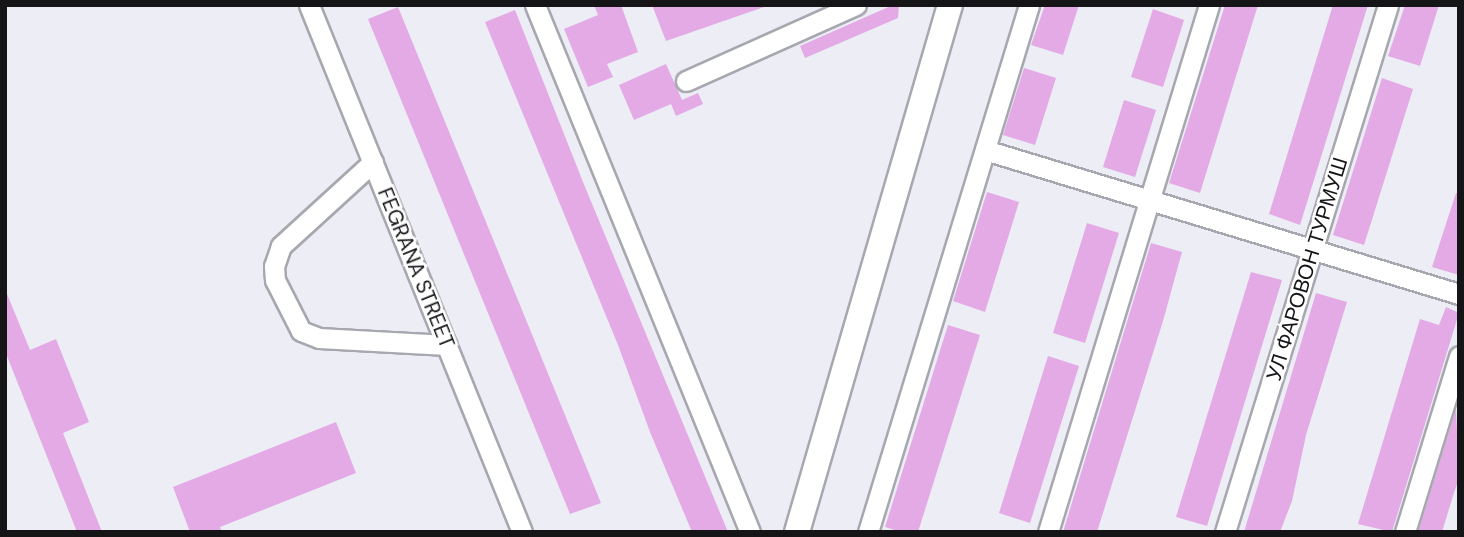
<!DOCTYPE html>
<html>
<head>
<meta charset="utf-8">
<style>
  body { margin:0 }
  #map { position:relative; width:1464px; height:537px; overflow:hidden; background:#ededf5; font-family:"DM Sans",sans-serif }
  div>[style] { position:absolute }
  .building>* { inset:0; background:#e3aae6 }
  .roads { filter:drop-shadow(2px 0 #a7a8af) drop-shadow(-2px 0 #a7a8af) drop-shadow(0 2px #a7a8af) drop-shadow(0 -2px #a7a8af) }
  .minor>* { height:19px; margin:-9.5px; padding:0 9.5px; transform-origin:9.5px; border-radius:9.5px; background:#fff }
  .major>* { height:24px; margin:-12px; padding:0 12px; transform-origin:12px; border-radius:12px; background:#fff }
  span { translate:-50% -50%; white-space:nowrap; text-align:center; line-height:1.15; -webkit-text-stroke:5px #fff; paint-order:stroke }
  .street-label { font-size:21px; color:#151518 }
  .frame { position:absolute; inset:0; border:7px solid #151518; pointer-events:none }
</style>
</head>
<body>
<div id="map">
  <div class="building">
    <div style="clip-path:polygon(594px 5px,621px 5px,638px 52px,607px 64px,613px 77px,588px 87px,564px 29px,598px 15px)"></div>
    <div style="clip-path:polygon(652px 5px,767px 5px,767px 6px,666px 41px)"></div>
    <div style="clip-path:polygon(893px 5px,899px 5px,898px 18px,805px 58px,800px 46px)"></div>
    <div style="clip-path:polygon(1045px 5px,1079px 5px,1063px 55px,1031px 45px)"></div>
    <div style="clip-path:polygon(1225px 5px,1258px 5px,1200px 193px,1169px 183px)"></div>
    <div style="clip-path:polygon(1333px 5px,1368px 5px,1300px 225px,1269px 214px)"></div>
    <div style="clip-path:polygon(1405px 5px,1439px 5px,1420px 66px,1388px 56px)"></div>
    <div style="clip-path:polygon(398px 7px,601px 503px,570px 514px,368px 19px)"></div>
    <div style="clip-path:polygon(1153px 9px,1184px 20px,1163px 87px,1131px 77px)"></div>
    <div style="clip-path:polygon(515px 10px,583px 182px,728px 532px,692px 532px,650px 432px,618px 345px,485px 22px)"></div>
    <div style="clip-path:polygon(666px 64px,682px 100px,698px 93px,703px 104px,676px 116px,671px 104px,634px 120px,619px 85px)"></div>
    <div style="clip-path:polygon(1024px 68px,1056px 78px,1035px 145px,1003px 135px)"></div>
    <div style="clip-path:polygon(1382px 78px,1413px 89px,1364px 245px,1333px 235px)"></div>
    <div style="clip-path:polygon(1124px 100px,1156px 110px,1135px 177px,1103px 167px)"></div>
    <div style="clip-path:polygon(987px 192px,1019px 202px,985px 312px,953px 301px)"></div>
    <div style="clip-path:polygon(1456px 193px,1459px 194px,1459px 275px,1432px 267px)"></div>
    <div style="clip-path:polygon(1087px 223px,1119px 233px,1085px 343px,1053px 333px)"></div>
    <div style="clip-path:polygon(1151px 243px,1182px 252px,1163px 321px,1097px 532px,1063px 532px)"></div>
    <div style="clip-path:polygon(1251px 272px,1282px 280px,1207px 526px,1176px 517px)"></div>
    <div style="clip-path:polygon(5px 289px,30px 350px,56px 339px,89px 422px,63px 433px,102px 532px,77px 532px,5px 351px)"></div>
    <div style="clip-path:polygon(1316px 293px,1347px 302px,1306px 435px,1292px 501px,1280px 532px,1244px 532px)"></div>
    <div style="clip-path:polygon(1446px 307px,1459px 313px,1392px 532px,1358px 524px,1420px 319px,1439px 325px)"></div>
    <div style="clip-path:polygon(948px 325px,980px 335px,918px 532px,901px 532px,885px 527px)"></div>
    <div style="clip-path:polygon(1048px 356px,1079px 366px,1030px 523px,999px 513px)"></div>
    <div style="clip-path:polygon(1456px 409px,1459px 478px,1452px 499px,1442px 532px,1418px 532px)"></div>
    <div style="clip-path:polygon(336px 422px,356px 473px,220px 527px,222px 532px,190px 532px,173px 487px)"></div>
  </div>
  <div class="roads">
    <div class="minor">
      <div style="left:309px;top:5px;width:568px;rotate:67.99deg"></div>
      <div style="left:535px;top:5px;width:569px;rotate:67.81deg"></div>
      <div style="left:686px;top:81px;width:186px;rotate:-24.1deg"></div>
      <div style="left:985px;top:150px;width:495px;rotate:16.9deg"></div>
      <div style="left:373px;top:162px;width:125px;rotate:137.6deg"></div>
      <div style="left:281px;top:246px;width:21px;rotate:109deg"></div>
      <div style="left:274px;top:266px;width:14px;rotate:86deg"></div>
      <div style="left:275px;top:280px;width:57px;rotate:63deg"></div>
      <div style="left:301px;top:331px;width:19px;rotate:21deg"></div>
      <div style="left:319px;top:338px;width:128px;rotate:3.1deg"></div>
      <div style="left:868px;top:532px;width:551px;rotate:-73.01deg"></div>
      <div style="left:1048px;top:532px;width:551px;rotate:-73.01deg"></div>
      <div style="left:1225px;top:532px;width:552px;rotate:-72.81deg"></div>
      <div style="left:1405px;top:532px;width:184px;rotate:-72.9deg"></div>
    </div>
    <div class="major">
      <div style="left:797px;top:532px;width:549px;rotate:-73.81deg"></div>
    </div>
  </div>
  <div class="street-label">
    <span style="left:416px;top:268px;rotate:68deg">FEGRANA STREET</span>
    <span style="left:1307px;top:269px;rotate:-73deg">УЛ ФАРОВОН ТУРМУШ</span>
  </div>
  <div class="frame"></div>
</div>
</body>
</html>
